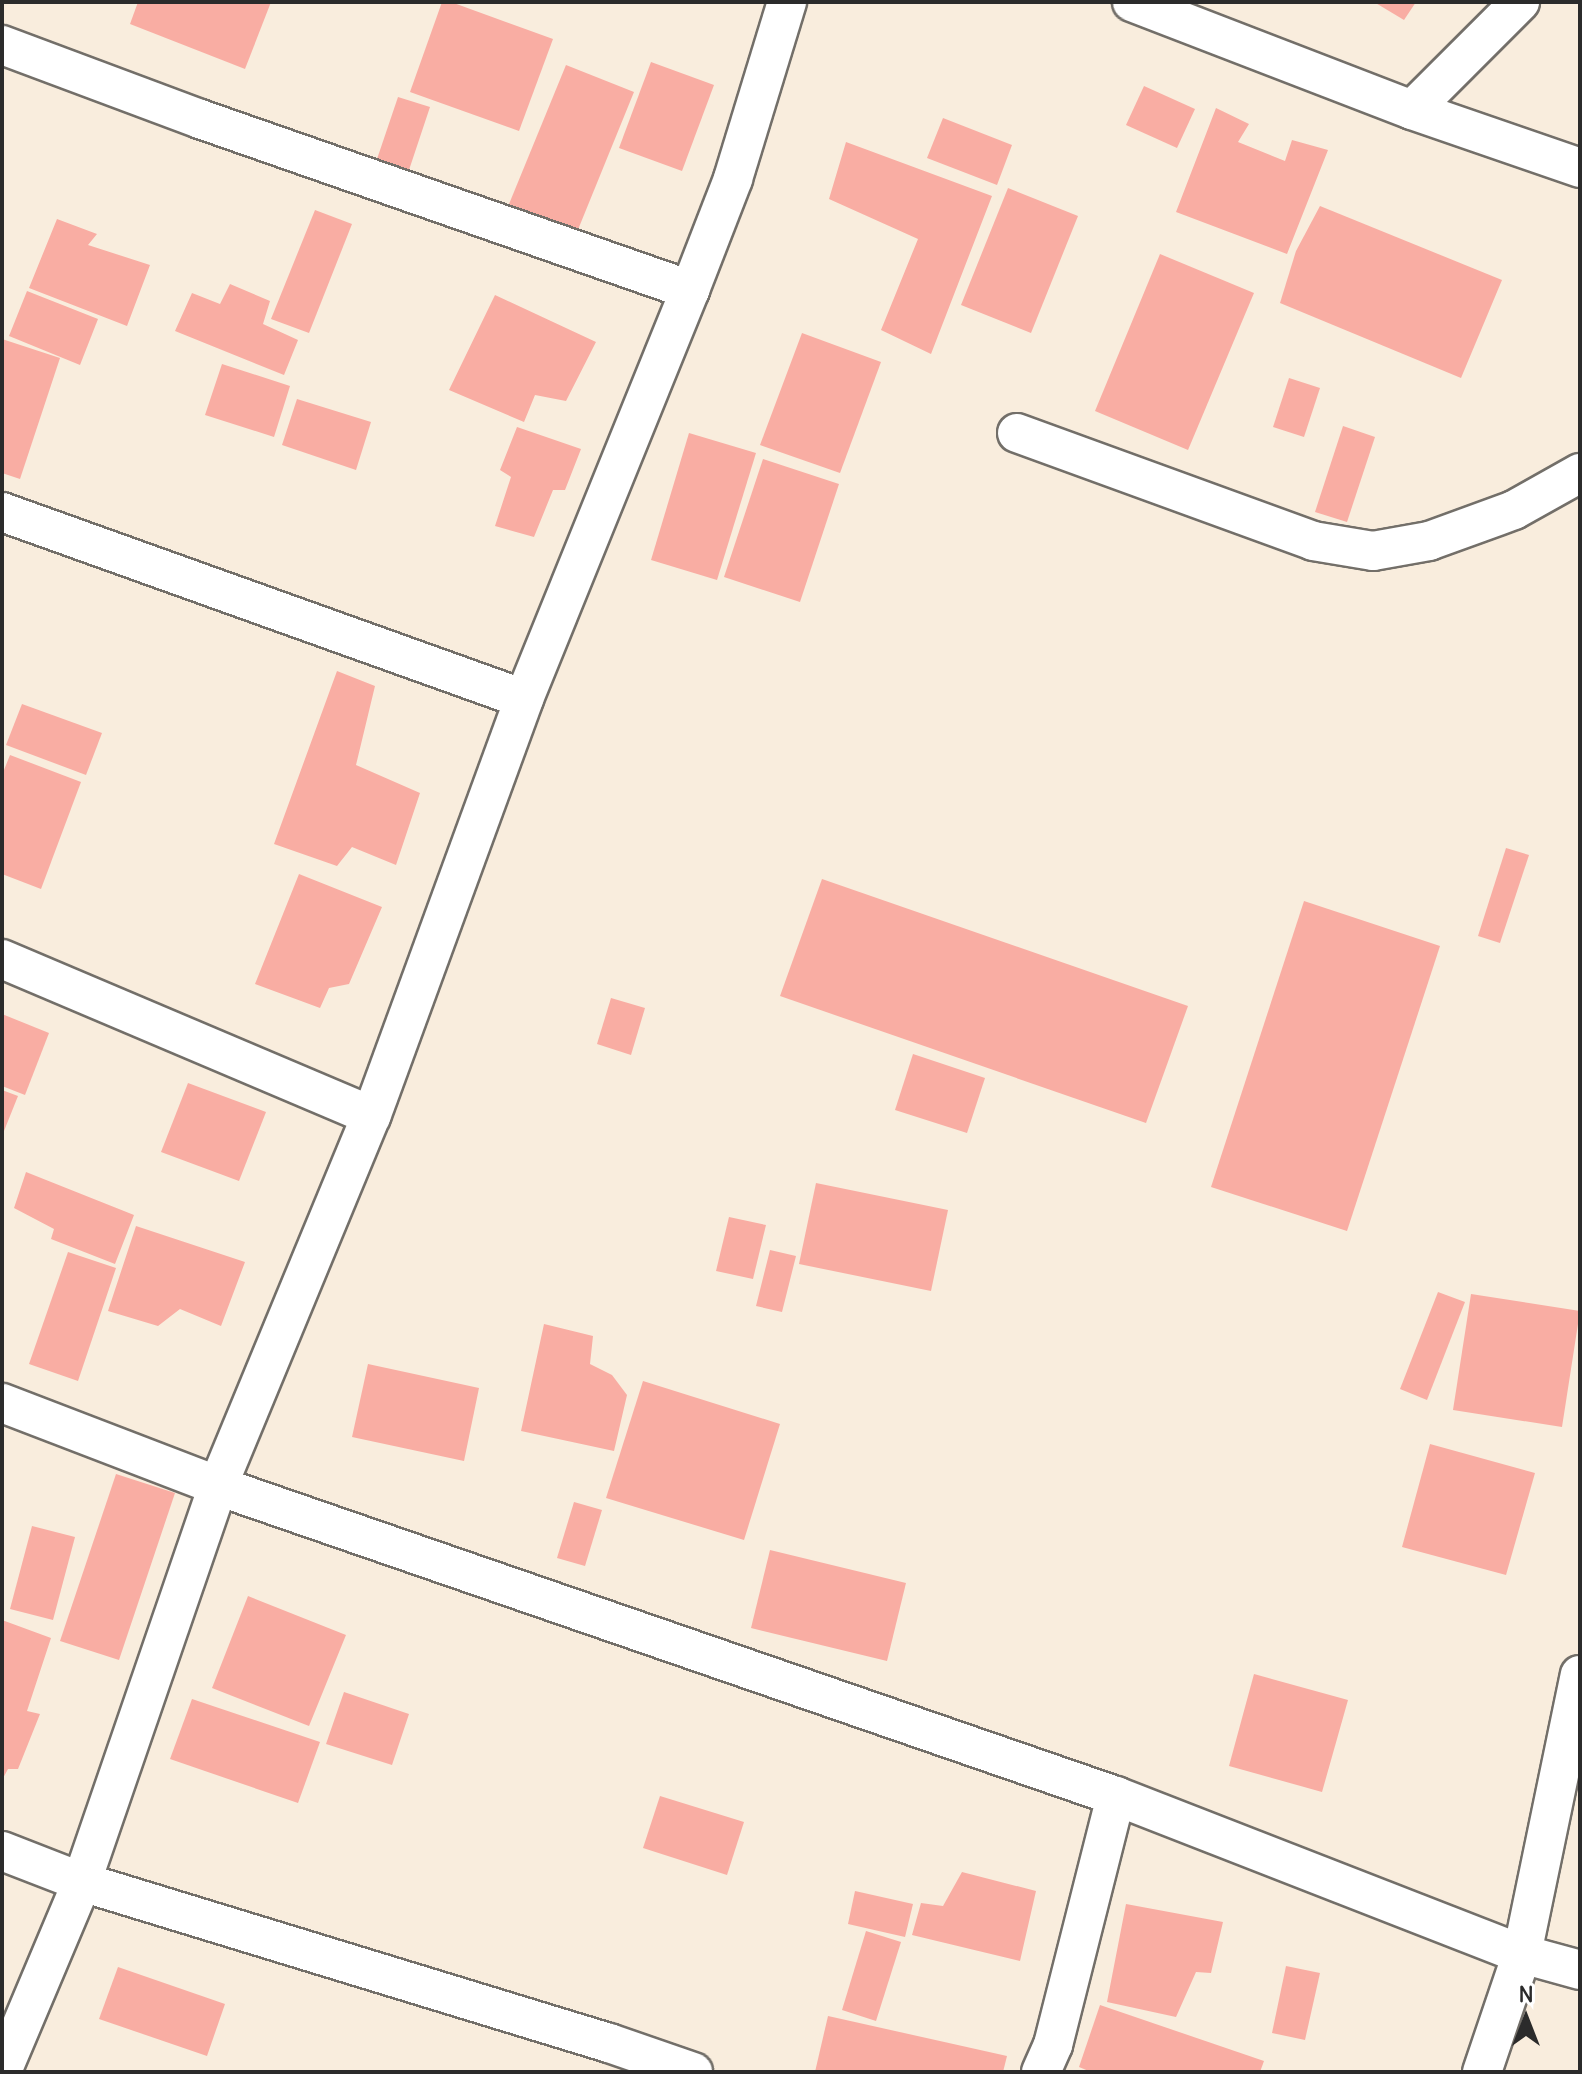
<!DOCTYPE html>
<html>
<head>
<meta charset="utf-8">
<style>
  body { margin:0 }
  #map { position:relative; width:1582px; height:2074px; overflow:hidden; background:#f9eddd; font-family:Delius,sans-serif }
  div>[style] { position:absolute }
  .building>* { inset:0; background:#f9ada3 }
  .roads { filter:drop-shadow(2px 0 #736f69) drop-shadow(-2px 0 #736f69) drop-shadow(0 2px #736f69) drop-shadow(0 -2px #736f69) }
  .minor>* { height:38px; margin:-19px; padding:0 19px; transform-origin:19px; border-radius:19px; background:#fff }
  span { translate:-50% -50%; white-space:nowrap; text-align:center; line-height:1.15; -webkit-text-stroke:8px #fff; paint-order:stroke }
  .frame { position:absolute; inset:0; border:4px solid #2b2b2b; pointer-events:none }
  .north { position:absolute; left:1486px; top:1978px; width:80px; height:80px; -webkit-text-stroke:6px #fff; paint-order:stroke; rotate:0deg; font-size:22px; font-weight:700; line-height:32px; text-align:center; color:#2b2b2b }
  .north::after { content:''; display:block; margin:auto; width:28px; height:36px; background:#2b2b2b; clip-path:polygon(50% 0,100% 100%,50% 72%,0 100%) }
</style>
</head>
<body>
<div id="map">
  <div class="building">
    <div style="clip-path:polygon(138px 2px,271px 2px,245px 69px,130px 24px)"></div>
    <div style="clip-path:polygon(442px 2px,451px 2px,553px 39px,519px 131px,410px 92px)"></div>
    <div style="clip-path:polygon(1374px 2px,1416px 2px,1404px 20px)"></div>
    <div style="clip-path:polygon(651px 62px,714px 85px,682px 171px,619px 148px)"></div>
    <div style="clip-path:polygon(566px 65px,634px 92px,575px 237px,507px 209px)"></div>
    <div style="clip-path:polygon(1144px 86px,1195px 109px,1177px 148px,1126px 125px)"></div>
    <div style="clip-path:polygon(398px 97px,430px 107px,408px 173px,376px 162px)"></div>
    <div style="clip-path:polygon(1216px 108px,1249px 124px,1238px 142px,1285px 161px,1292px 140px,1328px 150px,1287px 254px,1176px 212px)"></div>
    <div style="clip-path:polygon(943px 118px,1012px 145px,997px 185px,927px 158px)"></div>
    <div style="clip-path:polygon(846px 142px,992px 196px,931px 354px,881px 330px,918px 239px,829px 199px)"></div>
    <div style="clip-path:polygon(1008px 188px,1078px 216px,1031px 333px,961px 305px)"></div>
    <div style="clip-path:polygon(1320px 206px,1502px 280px,1461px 378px,1280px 303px,1296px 251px)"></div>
    <div style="clip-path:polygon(315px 210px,352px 224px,309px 333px,271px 319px)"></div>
    <div style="clip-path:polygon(57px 219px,97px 234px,88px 245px,150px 265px,127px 326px,29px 288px)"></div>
    <div style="clip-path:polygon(1160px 254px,1254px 293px,1188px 450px,1095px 411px)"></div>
    <div style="clip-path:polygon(230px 284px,270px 301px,263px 324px,298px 340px,284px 375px,175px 331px,192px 293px,220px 304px)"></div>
    <div style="clip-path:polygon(27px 291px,98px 319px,80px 365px,9px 336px)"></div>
    <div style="clip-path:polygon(495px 295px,596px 342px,566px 401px,535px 395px,524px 422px,449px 390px)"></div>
    <div style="clip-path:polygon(802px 333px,881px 362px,840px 473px,760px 445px)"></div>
    <div style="clip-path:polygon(2px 339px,60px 358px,20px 479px,2px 473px)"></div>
    <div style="clip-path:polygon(222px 364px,290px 386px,274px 437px,205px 415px)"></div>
    <div style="clip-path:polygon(1289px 378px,1320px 388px,1304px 437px,1273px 427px)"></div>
    <div style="clip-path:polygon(297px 399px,371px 422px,356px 470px,282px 445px)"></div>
    <div style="clip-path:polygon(1343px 426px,1375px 437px,1347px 522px,1315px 512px)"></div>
    <div style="clip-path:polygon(517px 427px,581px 449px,565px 490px,553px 490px,534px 537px,495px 526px,511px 477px,500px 470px)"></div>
    <div style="clip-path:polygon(689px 433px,756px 453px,717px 580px,651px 560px)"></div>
    <div style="clip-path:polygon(763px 459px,839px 484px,800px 602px,724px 577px)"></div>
    <div style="clip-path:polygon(337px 671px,375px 686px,356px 765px,420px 793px,396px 865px,352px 847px,337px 866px,274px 844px)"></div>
    <div style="clip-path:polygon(22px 704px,102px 733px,86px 775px,6px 745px)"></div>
    <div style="clip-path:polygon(10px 755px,81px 782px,41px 889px,2px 874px,2px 775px)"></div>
    <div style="clip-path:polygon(1506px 848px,1529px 855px,1500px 943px,1478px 936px)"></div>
    <div style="clip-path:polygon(299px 874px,382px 907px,349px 984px,329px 988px,320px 1008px,255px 984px)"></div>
    <div style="clip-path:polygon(822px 879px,1188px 1006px,1146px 1123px,780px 996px)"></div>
    <div style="clip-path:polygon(1304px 901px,1440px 946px,1347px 1231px,1211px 1187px)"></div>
    <div style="clip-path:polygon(611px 998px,645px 1008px,631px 1055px,597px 1044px)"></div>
    <div style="clip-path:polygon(2px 1014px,49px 1033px,25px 1095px,2px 1086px)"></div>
    <div style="clip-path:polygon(913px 1054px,985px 1078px,967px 1133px,895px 1110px)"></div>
    <div style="clip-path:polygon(188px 1083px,266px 1112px,239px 1181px,161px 1152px)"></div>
    <div style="clip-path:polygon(2px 1090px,18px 1096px,2px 1136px)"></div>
    <div style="clip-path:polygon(26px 1172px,134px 1215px,115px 1264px,51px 1239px,54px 1229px,14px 1208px)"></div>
    <div style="clip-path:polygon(816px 1183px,948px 1210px,931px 1291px,799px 1264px)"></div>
    <div style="clip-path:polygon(729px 1217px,766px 1225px,753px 1279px,716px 1271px)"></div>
    <div style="clip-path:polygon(136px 1226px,245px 1262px,221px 1326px,180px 1309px,158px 1326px,108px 1311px)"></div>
    <div style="clip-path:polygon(770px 1250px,796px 1256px,782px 1312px,756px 1306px)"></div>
    <div style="clip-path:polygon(68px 1252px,116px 1268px,78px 1381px,29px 1364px)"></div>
    <div style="clip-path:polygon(1438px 1292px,1465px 1302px,1427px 1400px,1400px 1389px)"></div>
    <div style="clip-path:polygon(1471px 1294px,1580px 1311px,1562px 1427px,1453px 1410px)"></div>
    <div style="clip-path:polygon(544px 1324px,593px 1336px,590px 1364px,612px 1375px,627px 1395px,614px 1451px,521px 1431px)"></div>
    <div style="clip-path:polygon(368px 1364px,479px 1388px,464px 1461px,352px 1437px)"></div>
    <div style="clip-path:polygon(643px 1381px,780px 1424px,744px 1540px,606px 1498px)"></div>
    <div style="clip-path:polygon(1430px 1444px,1535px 1473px,1506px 1575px,1402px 1547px)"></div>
    <div style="clip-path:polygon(116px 1474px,175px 1493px,119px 1660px,60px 1641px)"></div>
    <div style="clip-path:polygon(574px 1502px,602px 1510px,585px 1566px,557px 1558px)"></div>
    <div style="clip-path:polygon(32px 1526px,75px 1537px,53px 1620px,10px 1609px)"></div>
    <div style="clip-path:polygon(770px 1550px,906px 1583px,887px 1661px,751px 1628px)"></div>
    <div style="clip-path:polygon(248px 1596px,346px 1635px,309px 1726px,212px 1688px)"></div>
    <div style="clip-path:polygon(2px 1620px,51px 1638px,27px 1711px,40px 1714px,18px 1769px,8px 1769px,2px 1780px)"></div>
    <div style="clip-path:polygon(1254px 1674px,1348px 1700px,1322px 1792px,1229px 1766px)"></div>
    <div style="clip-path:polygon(344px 1692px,409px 1714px,392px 1765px,326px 1744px)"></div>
    <div style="clip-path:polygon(192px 1699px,320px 1742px,298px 1803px,170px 1759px)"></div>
    <div style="clip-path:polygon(660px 1796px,744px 1822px,727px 1875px,643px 1848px)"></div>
    <div style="clip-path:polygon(962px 1872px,1036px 1891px,1020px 1961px,912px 1935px,921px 1903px,943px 1906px)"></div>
    <div style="clip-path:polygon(855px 1891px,913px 1904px,905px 1937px,848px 1924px)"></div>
    <div style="clip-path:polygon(1126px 1904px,1223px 1922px,1211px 1973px,1196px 1972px,1176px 2017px,1107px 2002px)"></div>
    <div style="clip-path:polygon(866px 1931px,901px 1942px,876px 2021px,842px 2010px)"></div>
    <div style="clip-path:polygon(1286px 1966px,1320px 1973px,1305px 2040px,1272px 2033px)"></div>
    <div style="clip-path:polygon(118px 1967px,225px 2004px,207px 2056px,99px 2019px)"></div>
    <div style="clip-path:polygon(1100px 2005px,1264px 2061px,1260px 2072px,1091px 2072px,1079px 2067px)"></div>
    <div style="clip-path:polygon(828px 2016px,1007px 2056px,1003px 2072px,815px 2072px)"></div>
  </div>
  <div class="roads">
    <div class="minor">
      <div style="left:787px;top:2px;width:185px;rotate:107deg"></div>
      <div style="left:733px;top:179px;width:119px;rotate:111.2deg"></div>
      <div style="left:690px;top:290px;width:441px;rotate:112.1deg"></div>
      <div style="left:524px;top:699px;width:444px;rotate:110.1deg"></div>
      <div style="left:371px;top:1116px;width:400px;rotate:112.5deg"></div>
      <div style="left:218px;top:1486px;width:950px;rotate:19.05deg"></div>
      <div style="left:1116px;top:1796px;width:436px;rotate:21.3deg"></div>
      <div style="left:1522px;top:1954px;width:60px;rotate:15.4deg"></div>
      <div style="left:1132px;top:2px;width:300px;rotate:21.1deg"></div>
      <div style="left:1412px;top:110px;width:178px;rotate:19deg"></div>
      <div style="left:2px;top:45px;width:211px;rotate:20.5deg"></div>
      <div style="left:200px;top:119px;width:519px;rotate:19.24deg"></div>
      <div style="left:1412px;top:110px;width:153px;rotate:-45deg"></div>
      <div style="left:1017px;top:433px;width:315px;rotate:20deg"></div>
      <div style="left:1313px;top:541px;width:61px;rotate:9.5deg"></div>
      <div style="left:1373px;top:551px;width:57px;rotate:-10.1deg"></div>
      <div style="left:1429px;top:541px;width:90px;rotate:-20deg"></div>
      <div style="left:1514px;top:510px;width:76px;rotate:-29.3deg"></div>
      <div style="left:2px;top:512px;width:554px;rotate:19.71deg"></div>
      <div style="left:2px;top:959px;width:401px;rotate:23deg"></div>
      <div style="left:2px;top:1403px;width:231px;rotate:21deg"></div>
      <div style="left:218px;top:1486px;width:419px;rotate:109deg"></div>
      <div style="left:82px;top:1882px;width:205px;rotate:112.9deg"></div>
      <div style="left:2px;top:1851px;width:86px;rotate:21.2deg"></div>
      <div style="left:82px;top:1882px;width:551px;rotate:16.99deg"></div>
      <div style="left:609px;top:2043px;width:89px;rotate:19deg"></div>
      <div style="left:1041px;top:2072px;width:30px;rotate:-66deg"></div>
      <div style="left:1053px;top:2045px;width:257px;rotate:-75.8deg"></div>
      <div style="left:1482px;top:2072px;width:125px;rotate:-71.3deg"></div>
      <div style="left:1522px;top:1954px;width:285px;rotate:-78.3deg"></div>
    </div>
  </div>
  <div class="frame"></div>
  <div class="north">N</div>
</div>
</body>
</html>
